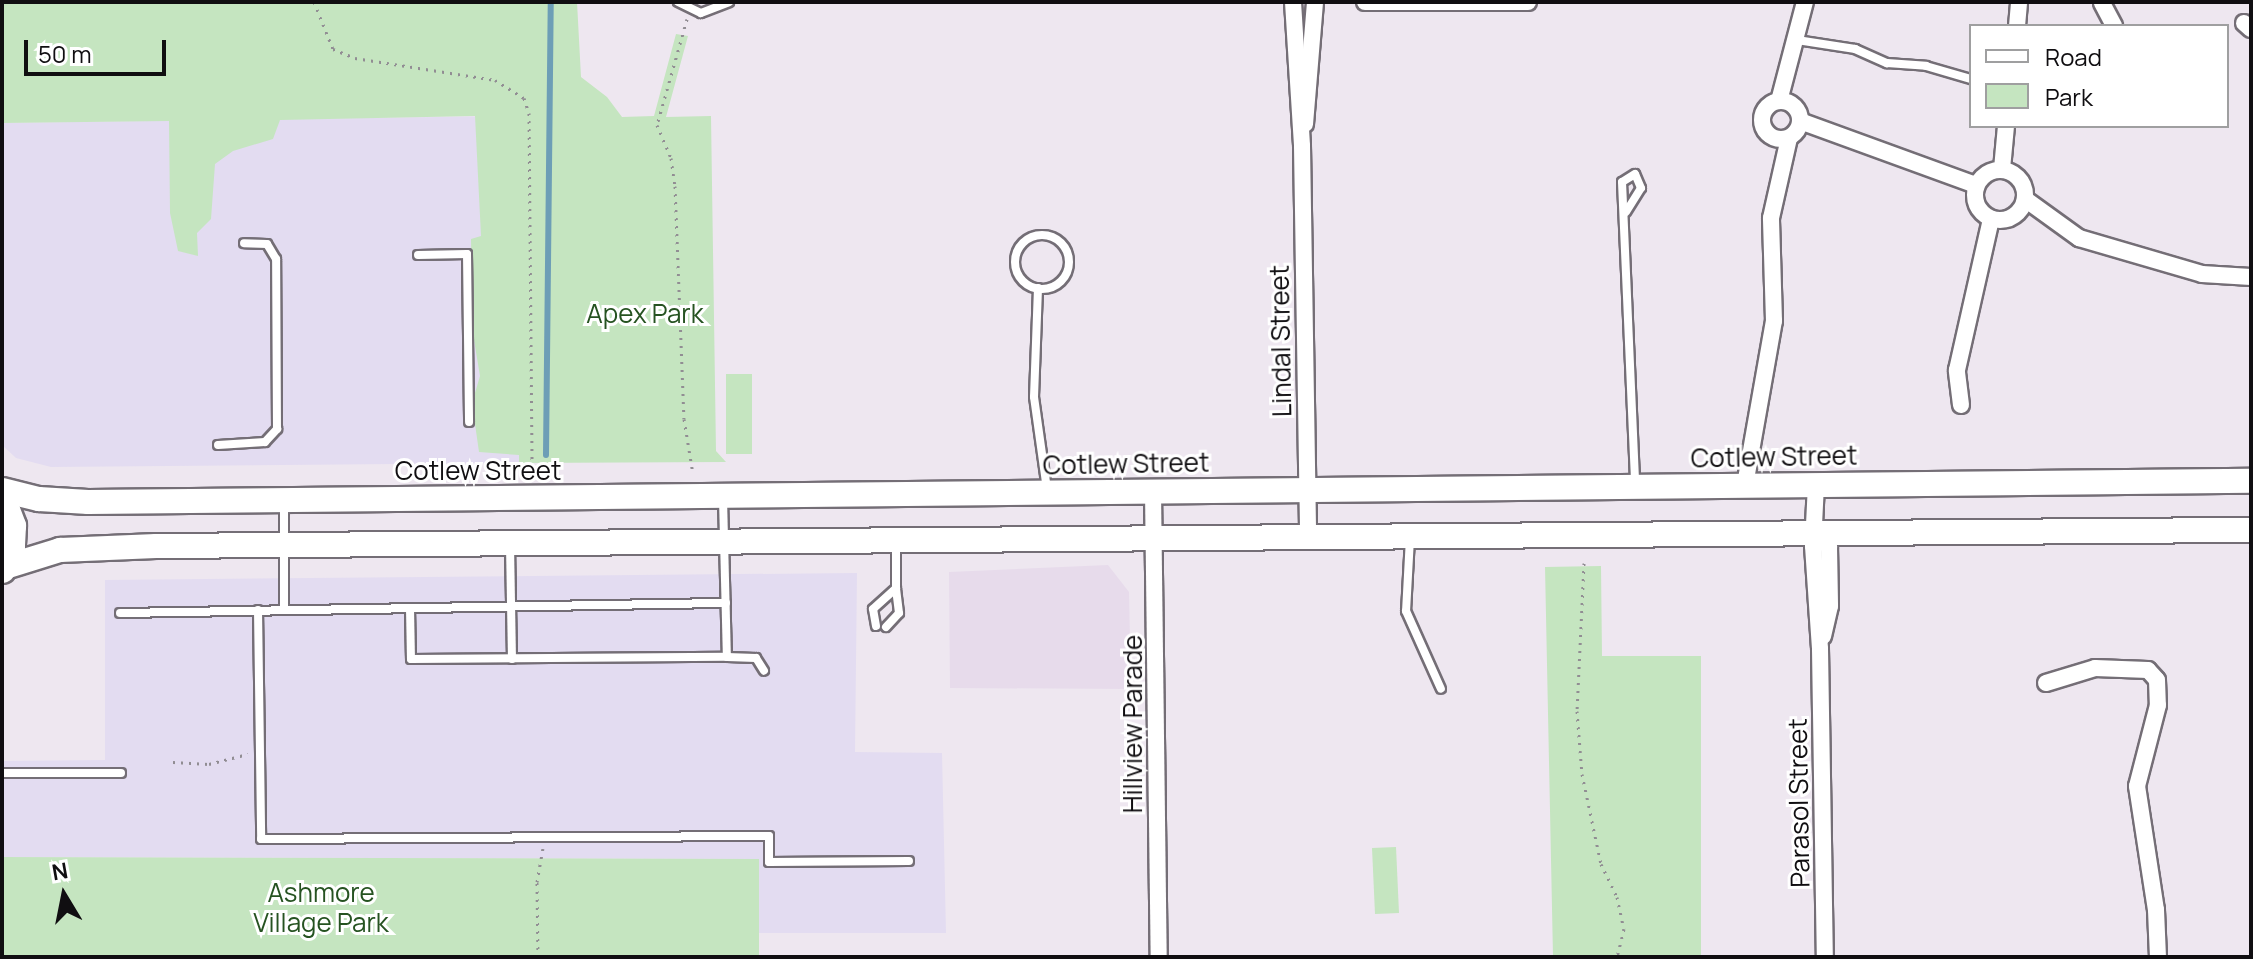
<!DOCTYPE html>
<html>
<head>
<meta charset="utf-8">
<style>
  body { margin:0 }
  #map { position:relative; width:2253px; height:959px; overflow:hidden; background:#eee7f0; font-family:Manrope,sans-serif }
  div>[style] { position:absolute }
  .commercial>* { inset:0; background:#e3dcf1 }
  .built>* { inset:0; background:#e7dbeb }
  .green>* { inset:0; background:#c5e5c0 }
  .stream>* { height:6px; margin:-3px; padding:0 3px; transform-origin:3px; border-radius:3px; background:#6d9eb6 }
  .path>* { height:3px; margin-top:-1.5px; transform-origin:0; background:repeating-linear-gradient(90deg,#918d93 0 2px,transparent 0 8px) }
  .roads { filter:drop-shadow(2px 0 #746e76) drop-shadow(-2px 0 #746e76) drop-shadow(0 2px #746e76) drop-shadow(0 -2px #746e76) }
  .lane>* { height:8px; margin:-4px; padding:0 4px; transform-origin:4px; border-radius:4px; background:#fff }
  .lane>.ring { margin:-4px; padding:0; box-sizing:content-box; background:none; border:8px solid #fff; border-radius:50% }
  .street>* { height:16px; margin:-8px; padding:0 8px; transform-origin:8px; border-radius:8px; background:#fff }
  .street>.ring { margin:-8px; padding:0; box-sizing:content-box; background:none; border:16px solid #fff; border-radius:50% }
  .secondary>* { height:24px; margin:-12px; padding:0 12px; transform-origin:12px; border-radius:12px; background:#fff }
  .primary>* { height:26px; margin:-13px; padding:0 13px; transform-origin:13px; border-radius:13px; background:#fff }
  span { translate:-50% -50%; white-space:nowrap; text-align:center; line-height:1.15; -webkit-text-stroke:6px #fff; paint-order:stroke }
  .park-label { font-size:26px; color:#265321 }
  .street-label { font-size:26px; color:#100e11 }
  .frame { position:absolute; inset:0; border:4px solid #100e11; pointer-events:none }
  .legend { position:absolute; left:1969px; top:24px; width:260px; height:104px; box-sizing:border-box; background:#fff; border:2px solid #9f9fa0; margin:0; padding:10px 14px; list-style:none; font-size:24px; color:#100e11 }
  .legend li { display:flex; align-items:center; gap:16px; height:40px }
  .legend b { width:40px; border:2px solid #9f9fa0 }
  .north { position:absolute; left:24px; top:855px; width:80px; height:80px; -webkit-text-stroke:6px #fff; paint-order:stroke; rotate:350deg; font-size:22px; font-weight:700; line-height:32px; text-align:center; color:#100e11 }
  .north::after { content:''; display:block; margin:auto; width:28px; height:36px; background:#100e11; clip-path:polygon(50% 0,100% 100%,50% 72%,0 100%) }
  .scale { position:absolute; left:24px; top:40px; width:142px; height:36px; box-sizing:border-box; border:4px solid #100e11; border-top:0; padding-left:10px; font-size:24px; line-height:28px; white-space:nowrap; color:#100e11; -webkit-text-stroke:6px #fff; paint-order:stroke }
</style>
</head>
<body>
<div id="map">
  <div class="commercial">
    <div style="clip-path:polygon(516px 116px,519px 463px,51px 467px,16px 458px,2px 445px,2px 123px)"></div>
    <div style="clip-path:polygon(857px 573px,855px 752px,942px 753px,946px 933px,759px 933px,758px 859px,2px 857px,2px 761px,105px 760px,105px 580px)"></div>
  </div>
  <div class="built">
    <div style="clip-path:polygon(1108px 565px,1129px 592px,1131px 689px,950px 688px,949px 572px)"></div>
  </div>
  <div class="green">
    <div style="clip-path:polygon(2px 2px,577px 2px,581px 77px,607px 97px,622px 117px,654px 116px,676px 34px,688px 36px,666px 117px,711px 116px,716px 451px,726px 462px,519px 463px,519px 455px,479px 452px,472px 403px,480px 376px,472px 328px,471px 239px,481px 236px,475px 116px,280px 120px,273px 139px,233px 151px,215px 164px,211px 219px,197px 233px,198px 256px,178px 251px,170px 213px,169px 121px,2px 123px)"></div>
    <div style="clip-path:polygon(726px 374px,752px 374px,752px 454px,726px 454px)"></div>
    <div style="clip-path:polygon(1601px 566px,1602px 656px,1701px 656px,1701px 957px,1553px 957px,1545px 567px)"></div>
    <div style="clip-path:polygon(1396px 847px,1399px 913px,1375px 914px,1372px 848px)"></div>
    <div style="clip-path:polygon(2px 857px,759px 859px,759px 957px,2px 957px)"></div>
  </div>
  <div class="stream">
    <div style="left:546px;top:455px;width:453px;rotate:-89.4deg"></div>
  </div>
  <div class="path">
    <div style="left:314px;top:2px;width:51px;rotate:68deg"></div>
    <div style="left:333px;top:49px;width:24px;rotate:22deg"></div>
    <div style="left:355px;top:58px;width:142px;rotate:8.9deg"></div>
    <div style="left:495px;top:80px;width:34px;rotate:32deg"></div>
    <div style="left:524px;top:98px;width:16px;rotate:72deg"></div>
    <div style="left:529px;top:113px;width:363px;rotate:89.5deg"></div>
    <div style="left:687px;top:19px;width:110px;rotate:105.8deg"></div>
    <div style="left:657px;top:125px;width:36px;rotate:67deg"></div>
    <div style="left:671px;top:158px;width:28px;rotate:82deg"></div>
    <div style="left:675px;top:186px;width:233px;rotate:87.8deg"></div>
    <div style="left:684px;top:419px;width:56px;rotate:80.7deg"></div>
    <div style="left:1584px;top:563px;width:148px;rotate:92.7deg"></div>
    <div style="left:1577px;top:711px;width:63px;rotate:85.5deg"></div>
    <div style="left:1582px;top:774px;width:92px;rotate:78.1deg"></div>
    <div style="left:1601px;top:864px;width:37px;rotate:64deg"></div>
    <div style="left:1617px;top:897px;width:33px;rotate:78deg"></div>
    <div style="left:1624px;top:929px;width:29px;rotate:104deg"></div>
    <div style="left:173px;top:762px;width:36px;rotate:3deg"></div>
    <div style="left:209px;top:764px;width:40px;rotate:-14.4deg"></div>
    <div style="left:538px;top:957px;width:75px;rotate:-90.8deg"></div>
    <div style="left:537px;top:882px;width:34px;rotate:-80deg"></div>
  </div>
  <div class="roads">
    <div class="lane">
      <div style="left:678px;top:2px;width:25px;rotate:26deg"></div>
      <div style="left:701px;top:13px;width:30px;rotate:-21deg"></div>
      <div style="left:1797px;top:40px;width:59px;rotate:8.8deg"></div>
      <div style="left:1855px;top:49px;width:35px;rotate:24deg"></div>
      <div style="left:1887px;top:63px;width:39px;rotate:4deg"></div>
      <div style="left:1926px;top:66px;width:47px;rotate:16.1deg"></div>
      <div style="left:1626px;top:212px;width:28px;rotate:-58deg"></div>
      <div style="left:1641px;top:188px;width:15px;rotate:-113deg"></div>
      <div style="left:1635px;top:174px;width:15px;rotate:148deg"></div>
      <div style="left:1622px;top:182px;width:302px;rotate:87.5deg"></div>
      <div class="ring" style="left:1015px;top:235px;width:46px;height:46px"></div>
      <div style="left:418px;top:255px;width:49px;rotate:-1.2deg"></div>
      <div style="left:467px;top:254px;width:168px;rotate:89.3deg"></div>
      <div style="left:1038px;top:288px;width:109px;rotate:92.1deg"></div>
      <div style="left:1034px;top:397px;width:94px;rotate:82deg"></div>
      <div style="left:218px;top:445px;width:47px;rotate:-3.7deg"></div>
      <div style="left:265px;top:442px;width:18px;rotate:-47deg"></div>
      <div style="left:277px;top:429px;width:170px;rotate:-90.3deg"></div>
      <div style="left:276px;top:259px;width:17px;rotate:-121deg"></div>
      <div style="left:267px;top:244px;width:23px;rotate:-178deg"></div>
      <div style="left:723px;top:498px;width:159px;rotate:88.6deg"></div>
      <div style="left:1410px;top:538px;width:73px;rotate:93.1deg"></div>
      <div style="left:1406px;top:611px;width:85px;rotate:65.8deg"></div>
      <div style="left:510px;top:545px;width:114px;rotate:89deg"></div>
      <div style="left:410px;top:608px;width:51px;rotate:88.9deg"></div>
      <div style="left:411px;top:659px;width:316px;rotate:-0.4deg"></div>
      <div style="left:727px;top:657px;width:29px;rotate:2deg"></div>
      <div style="left:756px;top:658px;width:15px;rotate:58deg"></div>
      <div style="left:258px;top:610px;width:229px;rotate:89.2deg"></div>
      <div style="left:261px;top:839px;width:508px;rotate:-0.34deg"></div>
      <div style="left:769px;top:836px;width:26px;rotate:90deg"></div>
      <div style="left:769px;top:862px;width:140px;rotate:-0.4deg"></div>
      <div style="left:284px;top:610px;width:107px;rotate:-90deg"></div>
      <div style="left:120px;top:613px;width:606px;rotate:-0.95deg"></div>
      <div style="left:876px;top:626px;width:17px;rotate:-100deg"></div>
      <div style="left:873px;top:609px;width:31px;rotate:-42deg"></div>
      <div style="left:896px;top:588px;width:44px;rotate:-90deg"></div>
      <div style="left:886px;top:627px;width:19px;rotate:-47deg"></div>
      <div style="left:899px;top:613px;width:25px;rotate:-97deg"></div>
      <div style="left:2px;top:773px;width:119px"></div>
    </div>
    <div class="street">
      <div style="left:1293px;top:2px;width:144px;rotate:86.4deg"></div>
      <div style="left:1302px;top:146px;width:389px;rotate:89.1deg"></div>
      <div style="left:1365px;top:2px;width:163px"></div>
      <div style="left:2102px;top:3px;width:26px;rotate:62deg"></div>
      <div style="left:2244px;top:23px;width:9px;rotate:41deg"></div>
      <div style="left:2017px;top:26px;width:24px;rotate:-85deg"></div>
      <div style="left:1779px;top:101px;width:102px;rotate:-75.3deg"></div>
      <div class="ring" style="left:1762px;top:101px;width:22px;height:22px"></div>
      <div style="left:1800px;top:121px;width:187px;rotate:20deg"></div>
      <div style="left:1305px;top:124px;width:122px;rotate:-85.3deg"></div>
      <div style="left:2002px;top:169px;width:43px;rotate:-84.7deg"></div>
      <div class="ring" style="left:1975px;top:170px;width:34px;height:34px"></div>
      <div style="left:2025px;top:199px;width:67px;rotate:35.8deg"></div>
      <div style="left:2079px;top:238px;width:128px;rotate:16.3deg"></div>
      <div style="left:2202px;top:274px;width:49px;rotate:3.5deg"></div>
      <div style="left:1961px;top:405px;width:35px;rotate:-97deg"></div>
      <div style="left:1957px;top:370px;width:155px;rotate:-77.3deg"></div>
      <div style="left:1816px;top:484px;width:62px;rotate:92.8deg"></div>
      <div style="left:1813px;top:546px;width:103px;rotate:86.1deg"></div>
      <div style="left:1820px;top:649px;width:308px;rotate:89.1deg"></div>
      <div style="left:1745px;top:485px;width:167px;rotate:-80deg"></div>
      <div style="left:1774px;top:321px;width:103px;rotate:-91.7deg"></div>
      <div style="left:1771px;top:218px;width:82px;rotate:-77.3deg"></div>
      <div style="left:1153px;top:491px;width:466px;rotate:89.3deg"></div>
      <div style="left:1818px;top:532px;width:19px;rotate:54deg"></div>
      <div style="left:1829px;top:547px;width:59px;rotate:89deg"></div>
      <div style="left:1830px;top:606px;width:31px;rotate:103deg"></div>
      <div style="left:2046px;top:683px;width:51px;rotate:-17deg"></div>
      <div style="left:2095px;top:668px;width:53px;rotate:2.2deg"></div>
      <div style="left:2148px;top:670px;width:13px;rotate:48deg"></div>
      <div style="left:2157px;top:680px;width:25px;rotate:88deg"></div>
      <div style="left:2158px;top:705px;width:84px;rotate:104.5deg"></div>
      <div style="left:2137px;top:786px;width:125px;rotate:81.3deg"></div>
      <div style="left:2156px;top:910px;width:47px;rotate:87.6deg"></div>
    </div>
    <div class="secondary">
      <div style="left:2px;top:490px;width:38px;rotate:14deg"></div>
      <div style="left:39px;top:499px;width:49px;rotate:3.5deg"></div>
      <div style="left:88px;top:502px;width:2163px;rotate:-0.56deg"></div>
      <div style="left:5px;top:567px;width:58px;rotate:-17.2deg"></div>
      <div style="left:60px;top:550px;width:96px;rotate:-2.4deg"></div>
      <div style="left:156px;top:546px;width:2095px;rotate:-0.44deg"></div>
    </div>
    <div class="primary">
      <div style="left:2px;top:497px;width:31px;rotate:69deg"></div>
      <div style="left:13px;top:526px;width:21px;rotate:93deg"></div>
      <div style="left:12px;top:547px;width:25px;rotate:113deg"></div>
    </div>
  </div>
  <div class="park-label">
    <span style="left:645px;top:314px">Apex Park</span>
    <span style="left:321px;top:908px">Ashmore<br>Village Park</span>
  </div>
  <div class="street-label">
    <span style="left:1281px;top:341px;rotate:-91deg">Lindal Street</span>
    <span style="left:1774px;top:457px;rotate:-1deg">Cotlew Street</span>
    <span style="left:1126px;top:464px;rotate:-1deg">Cotlew Street</span>
    <span style="left:478px;top:471px">Cotlew Street</span>
    <span style="left:1133px;top:724px;rotate:-90deg">Hillview Parade</span>
    <span style="left:1799px;top:803px;rotate:-91deg">Parasol Street</span>
  </div>
  <div class="frame"></div>
  <ul class="legend">
  <li><b style="height:10px;background:#fff"></b>Road</li>
  <li><b style="height:22px;background:#c5e5c0"></b>Park</li>
  </ul>
  <div class="north">N</div>
  <div class="scale">50 m</div>
</div>
</body>
</html>
